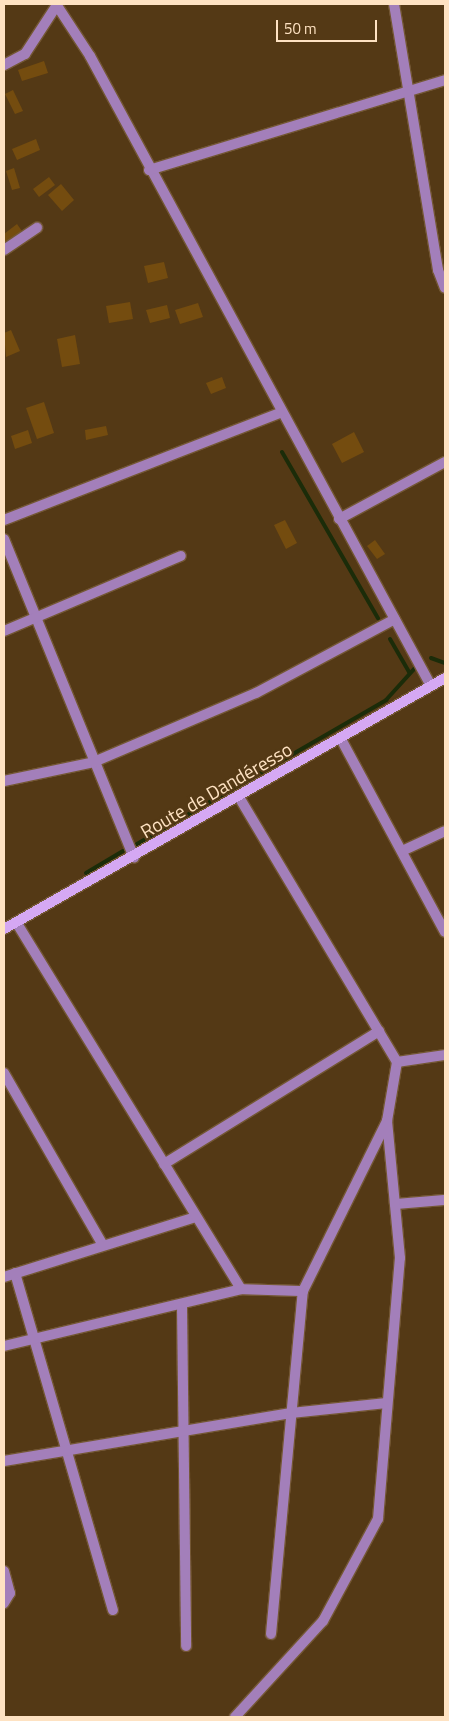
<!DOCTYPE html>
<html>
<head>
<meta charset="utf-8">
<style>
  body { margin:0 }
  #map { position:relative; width:449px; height:1721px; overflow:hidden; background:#543915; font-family:"Titillium Web",sans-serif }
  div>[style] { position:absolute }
  .stream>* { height:4px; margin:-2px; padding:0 2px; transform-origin:2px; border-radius:2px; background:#1b2c09 }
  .building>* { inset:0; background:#744c0f }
  .roads { filter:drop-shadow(1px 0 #735734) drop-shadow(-1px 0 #735734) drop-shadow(0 1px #735734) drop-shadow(0 -1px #735734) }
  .street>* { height:10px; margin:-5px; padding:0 5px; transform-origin:5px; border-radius:5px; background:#a37fba }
  .secondary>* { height:10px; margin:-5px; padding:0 5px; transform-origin:5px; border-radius:5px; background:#d5a8f3 }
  span { translate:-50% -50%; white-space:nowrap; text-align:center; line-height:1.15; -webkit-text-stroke:4.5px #543915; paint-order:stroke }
  .street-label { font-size:19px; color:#fee2c2 }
  .frame { position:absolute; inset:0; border:5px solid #fee2c2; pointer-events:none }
  .scale { position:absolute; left:276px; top:20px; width:101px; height:22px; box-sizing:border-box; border:2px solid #fee2c2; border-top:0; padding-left:6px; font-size:15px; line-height:18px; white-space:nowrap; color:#fee2c2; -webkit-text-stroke:4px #543915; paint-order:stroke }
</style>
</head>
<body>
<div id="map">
  <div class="stream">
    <div style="left:282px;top:452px;width:192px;rotate:60deg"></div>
    <div style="left:390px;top:639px;width:39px;rotate:60deg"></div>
    <div style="left:431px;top:658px;width:15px;rotate:20deg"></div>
    <div style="left:137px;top:844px;width:288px;rotate:-30deg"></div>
    <div style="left:386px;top:700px;width:43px;rotate:-47.8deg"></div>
    <div style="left:86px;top:873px;width:43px;rotate:-30.7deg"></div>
  </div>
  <div class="building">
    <div style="clip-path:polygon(44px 61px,48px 73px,22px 81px,18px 70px)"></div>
    <div style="clip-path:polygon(13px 90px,23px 111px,15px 114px,5px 94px)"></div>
    <div style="clip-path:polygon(36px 139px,40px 150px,17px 160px,12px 149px)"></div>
    <div style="clip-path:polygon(14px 168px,20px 188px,12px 190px,6px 171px)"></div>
    <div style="clip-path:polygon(49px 177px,55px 185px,39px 197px,33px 189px)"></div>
    <div style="clip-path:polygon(61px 184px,74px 200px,62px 211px,48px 195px)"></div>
    <div style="clip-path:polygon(17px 224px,24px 234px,4px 249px,4px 234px)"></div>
    <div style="clip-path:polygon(164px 262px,168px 278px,148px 283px,144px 266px)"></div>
    <div style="clip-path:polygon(130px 302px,133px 319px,109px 323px,106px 306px)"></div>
    <div style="clip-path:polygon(198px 303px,203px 317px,180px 324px,175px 310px)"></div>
    <div style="clip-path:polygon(167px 305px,170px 318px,150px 323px,146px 310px)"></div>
    <div style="clip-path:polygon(11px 330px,20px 351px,6px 357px,4px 333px)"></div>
    <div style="clip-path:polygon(75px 335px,80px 364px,62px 367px,57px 339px)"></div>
    <div style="clip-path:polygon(222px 377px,226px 388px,211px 394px,206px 383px)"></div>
    <div style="clip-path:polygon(44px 402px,54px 433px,37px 439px,26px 408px)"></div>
    <div style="clip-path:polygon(106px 426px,108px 435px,86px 440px,85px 430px)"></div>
    <div style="clip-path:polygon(28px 430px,32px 443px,15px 449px,11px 436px)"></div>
    <div style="clip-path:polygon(354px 432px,364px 452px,342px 463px,332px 444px)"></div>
    <div style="clip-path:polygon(285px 520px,297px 543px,286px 549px,274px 525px)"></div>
    <div style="clip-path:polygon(375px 540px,385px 554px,377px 559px,367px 546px)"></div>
  </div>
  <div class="roads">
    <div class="street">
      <div style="left:56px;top:4px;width:62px;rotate:56.8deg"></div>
      <div style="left:90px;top:56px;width:716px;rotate:61.57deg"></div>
      <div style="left:394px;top:4px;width:270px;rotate:80.6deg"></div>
      <div style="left:438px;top:270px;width:19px;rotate:69deg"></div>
      <div style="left:4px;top:65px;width:24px;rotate:-28deg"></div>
      <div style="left:25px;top:54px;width:59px;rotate:-56.9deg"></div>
      <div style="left:149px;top:170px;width:309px;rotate:-16.9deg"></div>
      <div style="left:4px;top:250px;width:40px;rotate:-34deg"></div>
      <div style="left:339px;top:519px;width:120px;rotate:-28.3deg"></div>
      <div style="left:4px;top:520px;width:298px;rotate:-21.2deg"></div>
      <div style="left:4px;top:539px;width:344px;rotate:67.8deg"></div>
      <div style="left:4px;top:631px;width:192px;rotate:-23deg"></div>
      <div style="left:341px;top:739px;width:219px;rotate:61.7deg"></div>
      <div style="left:4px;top:781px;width:92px;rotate:-11.9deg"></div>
      <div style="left:94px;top:762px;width:176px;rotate:-23.1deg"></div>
      <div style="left:256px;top:693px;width:157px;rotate:-28deg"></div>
      <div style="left:239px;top:797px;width:309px;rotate:59.2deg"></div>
      <div style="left:397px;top:1062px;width:60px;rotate:99.6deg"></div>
      <div style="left:402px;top:851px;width:47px;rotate:-24.9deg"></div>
      <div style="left:397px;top:1062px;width:49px;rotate:-8.3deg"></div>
      <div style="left:4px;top:1073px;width:198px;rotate:60.1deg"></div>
      <div style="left:164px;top:1164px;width:253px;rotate:-31.7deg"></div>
      <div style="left:395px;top:1204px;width:50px;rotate:-4.6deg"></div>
      <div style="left:15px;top:1273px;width:351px;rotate:73.8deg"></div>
      <div style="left:4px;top:1277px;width:201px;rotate:-17.4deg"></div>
      <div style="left:182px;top:1306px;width:340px;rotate:89.3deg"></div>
      <div style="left:4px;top:1346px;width:244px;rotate:-13.5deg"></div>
      <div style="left:241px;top:1289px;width:430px;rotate:-121.5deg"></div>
      <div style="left:4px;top:1461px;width:291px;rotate:-9.5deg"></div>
      <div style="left:291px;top:1413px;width:96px;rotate:-6deg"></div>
      <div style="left:4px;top:1571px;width:23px;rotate:75deg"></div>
      <div style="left:10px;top:1593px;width:12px;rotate:121deg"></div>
      <div style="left:271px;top:1634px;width:344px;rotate:-84.7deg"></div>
      <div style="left:235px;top:1717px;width:130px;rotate:-47.5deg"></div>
      <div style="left:323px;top:1621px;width:116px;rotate:-61.7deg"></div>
      <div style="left:378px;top:1519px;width:262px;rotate:-85.2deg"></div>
      <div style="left:400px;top:1258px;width:138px;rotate:-95.4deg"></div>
      <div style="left:387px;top:1121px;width:190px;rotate:116.3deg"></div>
      <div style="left:303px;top:1291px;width:62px;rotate:-178.2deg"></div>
    </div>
    <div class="secondary">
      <div style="left:4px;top:929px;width:507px;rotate:-29.65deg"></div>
    </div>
  </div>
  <div class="street-label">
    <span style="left:216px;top:790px;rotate:-30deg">Route de Dandéresso</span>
  </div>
  <div class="frame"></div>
  <div class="scale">50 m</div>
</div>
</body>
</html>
